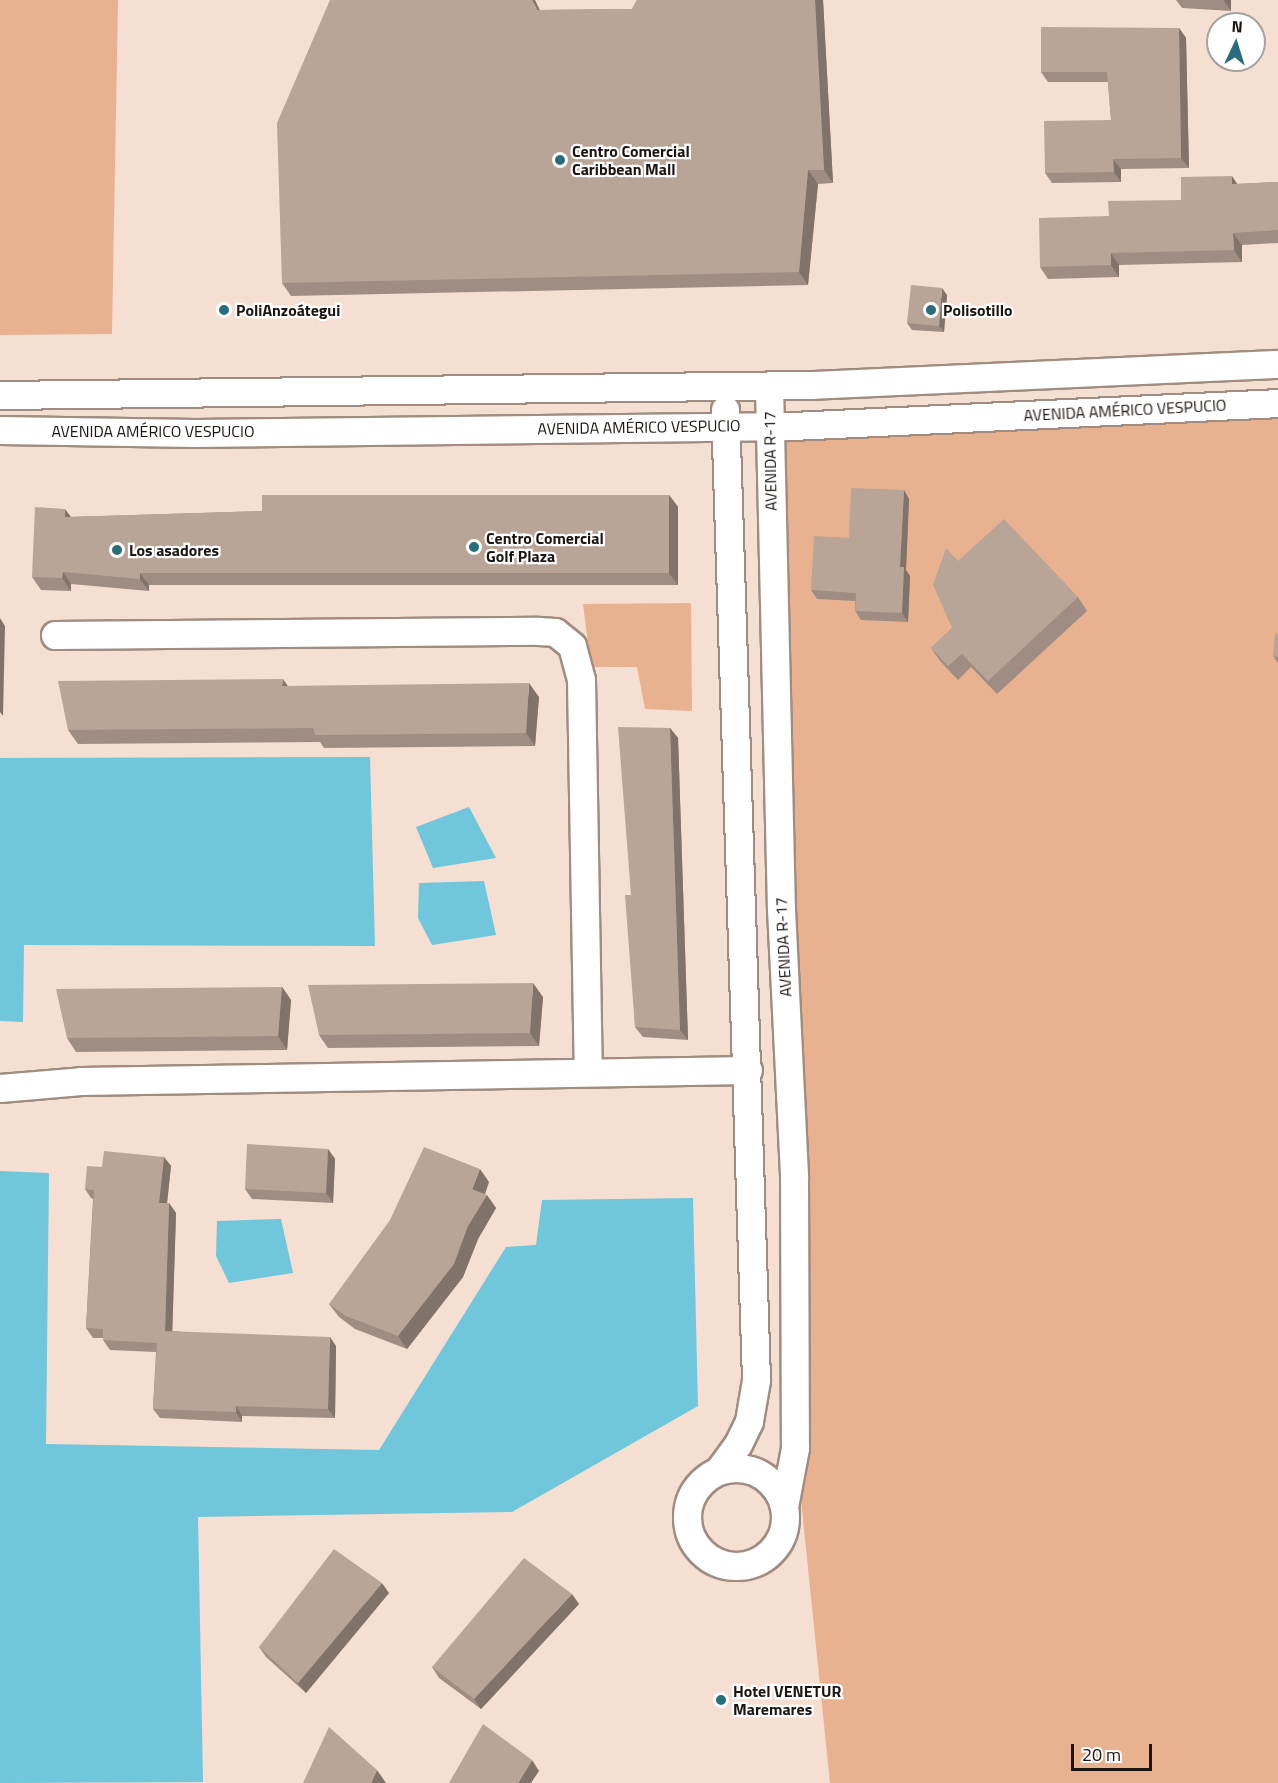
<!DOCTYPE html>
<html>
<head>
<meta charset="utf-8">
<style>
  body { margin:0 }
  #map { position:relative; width:1278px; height:1783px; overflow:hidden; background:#f4dfd2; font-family:"Titillium Web",sans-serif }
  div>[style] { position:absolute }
  .green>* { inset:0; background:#e8b291 }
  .water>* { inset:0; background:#70c6da }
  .roads { filter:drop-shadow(2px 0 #a08c81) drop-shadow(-2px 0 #a08c81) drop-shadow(0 2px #a08c81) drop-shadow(0 -2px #a08c81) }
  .minor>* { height:27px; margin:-13.5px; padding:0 13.5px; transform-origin:13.5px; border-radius:13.5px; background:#fff }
  .minor>.ring { margin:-13.5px; padding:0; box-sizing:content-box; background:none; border:27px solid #fff; border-radius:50% }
  .wall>* { inset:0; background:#9f8d83 }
  .shaded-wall>* { inset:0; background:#82736a }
  .building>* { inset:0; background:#b9a498 }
  .dots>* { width:16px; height:16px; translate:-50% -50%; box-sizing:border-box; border:3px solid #fff; border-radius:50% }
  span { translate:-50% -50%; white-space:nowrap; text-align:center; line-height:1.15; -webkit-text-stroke:4.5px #fff; paint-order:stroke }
  .poi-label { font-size:16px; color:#1b1410; font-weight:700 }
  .left { translate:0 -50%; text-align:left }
  .street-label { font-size:16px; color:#1b1410 }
  .north { position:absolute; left:1206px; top:12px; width:60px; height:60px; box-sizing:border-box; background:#fff; border:2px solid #a4a19f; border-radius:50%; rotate:4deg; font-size:16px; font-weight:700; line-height:24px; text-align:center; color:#1b1410 }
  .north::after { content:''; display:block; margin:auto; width:21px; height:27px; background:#276d7c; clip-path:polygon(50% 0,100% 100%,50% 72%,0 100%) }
  .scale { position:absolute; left:1071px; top:1744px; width:81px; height:27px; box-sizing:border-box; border:3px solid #1b1410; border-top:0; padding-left:8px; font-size:18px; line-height:21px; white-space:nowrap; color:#1b1410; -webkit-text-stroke:4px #fff; paint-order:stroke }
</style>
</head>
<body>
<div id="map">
  <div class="green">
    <div style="clip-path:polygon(0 0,118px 0,112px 334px,0 335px)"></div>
    <div style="clip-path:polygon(1278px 402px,1278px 1783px,830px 1783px,801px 1500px,769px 426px)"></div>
    <div style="clip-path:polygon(691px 603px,692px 711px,645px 709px,637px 667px,591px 667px,583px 604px)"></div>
  </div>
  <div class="water">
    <div style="clip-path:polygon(370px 757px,375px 946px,24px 945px,23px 1022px,0 1021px,0 758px)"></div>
    <div style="clip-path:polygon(469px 807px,496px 858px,433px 868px,416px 827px)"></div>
    <div style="clip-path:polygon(484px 881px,496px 935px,432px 945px,418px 918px,419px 883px)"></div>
    <div style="clip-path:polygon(0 1171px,49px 1173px,46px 1444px,379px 1450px,506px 1247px,536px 1245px,542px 1200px,693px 1198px,698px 1406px,512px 1512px,198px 1517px,203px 1782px,0 1783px)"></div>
    <div style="clip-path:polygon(281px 1219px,293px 1273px,229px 1283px,216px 1256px,217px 1221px)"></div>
  </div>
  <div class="roads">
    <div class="minor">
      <div style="left:769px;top:386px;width:523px;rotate:88.69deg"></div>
      <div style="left:781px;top:909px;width:270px;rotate:87.2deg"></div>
      <div style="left:794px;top:1179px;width:269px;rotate:89.8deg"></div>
      <div style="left:795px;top:1448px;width:60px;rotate:100.6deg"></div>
      <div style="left:0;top:395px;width:811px;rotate:-0.71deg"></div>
      <div style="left:811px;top:385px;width:467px;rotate:-2.6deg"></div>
      <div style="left:0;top:430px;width:195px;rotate:0.9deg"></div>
      <div style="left:195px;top:433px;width:597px;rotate:-0.67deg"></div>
      <div style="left:792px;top:426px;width:487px;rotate:-2.7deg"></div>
      <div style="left:55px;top:635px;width:483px;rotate:-0.5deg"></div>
      <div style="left:538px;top:631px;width:17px;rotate:3deg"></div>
      <div style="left:555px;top:632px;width:22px;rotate:39deg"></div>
      <div style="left:572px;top:646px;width:35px;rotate:75deg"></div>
      <div style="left:581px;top:680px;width:391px;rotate:89deg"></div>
      <div style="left:0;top:1088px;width:81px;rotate:-4.9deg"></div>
      <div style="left:81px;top:1081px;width:667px;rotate:-0.94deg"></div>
      <div class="ring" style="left:687px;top:1468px;width:71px;height:71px"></div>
      <div style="left:719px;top:1470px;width:32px;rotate:-54deg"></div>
      <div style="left:738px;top:1444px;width:25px;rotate:-64deg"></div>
      <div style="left:749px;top:1421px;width:42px;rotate:-80.3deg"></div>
      <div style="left:756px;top:1380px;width:971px;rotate:-91.83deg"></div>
    </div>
  </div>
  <div class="wall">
    <div style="clip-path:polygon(637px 0,823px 0,833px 183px,818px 184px,808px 285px,291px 296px,282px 283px,540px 10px,632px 9px)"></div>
    <div style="clip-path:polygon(1176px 0,1231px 0,1231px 11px,1182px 8px)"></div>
    <div style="clip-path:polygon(1179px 28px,1186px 38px,1189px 168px,1121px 169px,1121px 182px,1052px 183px,1045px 173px,1111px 120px,1108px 82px,1048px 82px,1041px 72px)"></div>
    <div style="clip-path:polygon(1278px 182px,1278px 243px,1242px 245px,1242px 262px,1119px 265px,1119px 277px,1048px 279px,1040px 267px,1109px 216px,1181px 200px,1238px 184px)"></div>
    <div style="clip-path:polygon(947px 295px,944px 332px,912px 330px,907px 323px)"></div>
    <div style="clip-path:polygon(904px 490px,909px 499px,906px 570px,910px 576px,908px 622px,861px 620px,855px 611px,855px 601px,817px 599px,811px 590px,849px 538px)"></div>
    <div style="clip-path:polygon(669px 495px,678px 507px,678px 585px,149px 585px,149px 591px,71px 584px,71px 591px,41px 590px,32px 577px,71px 517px,262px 511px)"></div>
    <div style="clip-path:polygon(958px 561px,1078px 597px,1087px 611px,997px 694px,971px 667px,958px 680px,940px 661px,931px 648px,952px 628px)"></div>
    <div style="clip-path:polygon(1278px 634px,1278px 663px,1273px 656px)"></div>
    <div style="clip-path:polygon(287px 686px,539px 697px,535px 746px,324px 748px,320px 742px,78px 744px,68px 730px)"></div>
    <div style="clip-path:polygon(670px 728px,678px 738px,688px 1040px,643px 1037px,635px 1027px,631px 895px)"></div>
    <div style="clip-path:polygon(282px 987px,291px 1000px,287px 1050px,76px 1052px,67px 1038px)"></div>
    <div style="clip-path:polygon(543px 997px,539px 1046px,328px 1048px,319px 1035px)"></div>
    <div style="clip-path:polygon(328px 1149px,335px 1159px,333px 1203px,252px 1199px,245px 1189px)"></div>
    <div style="clip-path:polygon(164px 1157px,171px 1166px,167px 1203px,169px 1203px,176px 1213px,172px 1331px,336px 1346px,335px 1418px,242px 1416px,242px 1422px,160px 1418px,153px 1409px,156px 1352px,110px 1350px,103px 1340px,103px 1338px,93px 1338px,86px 1328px,93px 1199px,91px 1198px,85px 1189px,102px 1167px)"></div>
    <div style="clip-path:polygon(489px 1182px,485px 1194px,496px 1208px,478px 1239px,463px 1277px,407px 1349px,355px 1329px,339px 1317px,329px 1304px)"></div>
    <div style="clip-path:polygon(389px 1593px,306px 1693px,266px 1657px,259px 1647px)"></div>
    <div style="clip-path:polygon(579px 1604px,481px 1709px,439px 1678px,432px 1667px)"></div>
  </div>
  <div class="shaded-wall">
    <div style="clip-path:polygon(532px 0,535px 0,546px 23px,537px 10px)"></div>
    <div style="clip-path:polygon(815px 0,823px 0,833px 183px,824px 170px)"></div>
    <div style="clip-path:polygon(1224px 0,1231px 0,1231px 11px,1224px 1px)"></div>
    <div style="clip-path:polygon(1179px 28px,1186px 38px,1189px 168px,1181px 158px)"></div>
    <div style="clip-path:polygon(1113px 159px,1121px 169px,1121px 182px,1114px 172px)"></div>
    <div style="clip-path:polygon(808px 170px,818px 184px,808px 285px,799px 272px)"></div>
    <div style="clip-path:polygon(1232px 176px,1240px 188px,1232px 184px)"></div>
    <div style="clip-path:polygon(1233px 233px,1242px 245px,1242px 262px,1234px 250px)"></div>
    <div style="clip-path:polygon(1111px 253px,1119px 265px,1119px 277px,1111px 265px)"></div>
    <div style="clip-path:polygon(942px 288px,947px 295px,944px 332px,939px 326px)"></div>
    <div style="clip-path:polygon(904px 490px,909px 499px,906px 570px,910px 576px,908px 622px,902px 613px,900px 567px)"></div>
    <div style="clip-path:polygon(669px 495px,678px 507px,678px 585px,669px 573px)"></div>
    <div style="clip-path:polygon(65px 509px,74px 521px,65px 517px)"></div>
    <div style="clip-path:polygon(63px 572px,71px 584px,71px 591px,62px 578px)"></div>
    <div style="clip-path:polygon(140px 573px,149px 585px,149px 591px,140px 579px)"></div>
    <div style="clip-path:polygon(0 618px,5px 626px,3px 716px,0 712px)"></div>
    <div style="clip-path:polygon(283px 679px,292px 692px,282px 686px)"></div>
    <div style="clip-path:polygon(529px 683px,539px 697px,535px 746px,526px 733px)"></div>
    <div style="clip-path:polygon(670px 728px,678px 738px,688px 1040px,680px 1030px)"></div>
    <div style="clip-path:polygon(533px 983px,543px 997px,539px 1046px,530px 1033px)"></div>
    <div style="clip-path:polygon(282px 987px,291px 1000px,287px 1050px,278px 1036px)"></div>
    <div style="clip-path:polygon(328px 1149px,335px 1159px,333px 1203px,326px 1193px)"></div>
    <div style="clip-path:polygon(164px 1157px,171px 1166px,166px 1212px,159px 1203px)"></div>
    <div style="clip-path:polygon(480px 1169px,489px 1182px,482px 1202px,472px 1189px)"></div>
    <div style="clip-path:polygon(487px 1195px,496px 1208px,478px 1239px,463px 1277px,407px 1349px,398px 1336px,468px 1226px)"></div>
    <div style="clip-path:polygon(169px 1203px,176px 1213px,172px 1341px,165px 1331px)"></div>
    <div style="clip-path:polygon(330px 1337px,336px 1346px,335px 1418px,328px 1409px)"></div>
    <div style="clip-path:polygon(236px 1406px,242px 1416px,242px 1422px,236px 1412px)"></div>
    <div style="clip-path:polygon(382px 1583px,389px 1593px,306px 1693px,298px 1683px)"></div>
    <div style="clip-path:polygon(572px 1594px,579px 1604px,481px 1709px,474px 1699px)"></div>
    <div style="clip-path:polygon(532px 1760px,539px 1771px,531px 1783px,518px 1783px)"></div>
    <div style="clip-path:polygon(377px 1770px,386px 1783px,371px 1783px)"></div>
  </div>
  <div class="building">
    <div style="clip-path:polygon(330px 0,532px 0,537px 10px,632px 9px,637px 0,815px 0,824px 170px,808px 170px,799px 272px,282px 283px,277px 123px)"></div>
    <div style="clip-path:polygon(1041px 27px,1179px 28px,1181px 158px,1113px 159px,1114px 172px,1045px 173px,1044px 121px,1111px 120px,1107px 72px,1041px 72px)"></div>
    <div style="clip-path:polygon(1232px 176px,1232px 184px,1278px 182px,1278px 230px,1233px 233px,1234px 250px,1111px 253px,1111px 265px,1040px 267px,1039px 218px,1109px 216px,1108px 201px,1181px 200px,1181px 177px)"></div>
    <div style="clip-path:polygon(911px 285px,942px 288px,939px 326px,907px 323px)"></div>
    <div style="clip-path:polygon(851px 488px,904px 490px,900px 567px,904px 567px,902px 613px,855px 611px,856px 593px,811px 590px,814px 536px,849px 538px)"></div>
    <div style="clip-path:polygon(262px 495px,669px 495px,669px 573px,140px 573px,140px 579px,63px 572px,62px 578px,32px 577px,35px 507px,65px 509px,65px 517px,262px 511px)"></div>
    <div style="clip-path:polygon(1004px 519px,1078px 597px,988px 681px,962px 654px,948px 666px,931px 648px,952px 628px,933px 585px,946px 548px,958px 561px)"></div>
    <div style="clip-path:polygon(1275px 633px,1278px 634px,1278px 657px,1273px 656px)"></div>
    <div style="clip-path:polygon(283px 679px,282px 686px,529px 683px,526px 733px,315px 735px,313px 728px,68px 730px,58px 681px)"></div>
    <div style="clip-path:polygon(618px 727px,670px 728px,680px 1030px,635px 1027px,625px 895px,631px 895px)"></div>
    <div style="clip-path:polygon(533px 983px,530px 1033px,319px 1035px,308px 985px)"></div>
    <div style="clip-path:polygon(282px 987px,278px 1036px,67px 1038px,56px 989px)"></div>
    <div style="clip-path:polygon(247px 1144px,328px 1149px,326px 1193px,245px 1189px)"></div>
    <div style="clip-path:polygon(424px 1147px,480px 1169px,472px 1189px,487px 1195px,468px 1226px,454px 1264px,398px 1336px,346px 1316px,329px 1304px,390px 1220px)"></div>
    <div style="clip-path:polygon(104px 1151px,164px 1157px,159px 1203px,169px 1203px,165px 1331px,330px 1337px,328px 1409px,236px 1406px,236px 1412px,153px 1409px,157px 1343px,103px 1340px,103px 1329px,86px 1328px,94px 1190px,85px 1189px,87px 1166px,102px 1167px)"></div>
    <div style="clip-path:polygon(334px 1549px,382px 1583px,298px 1683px,259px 1647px)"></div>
    <div style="clip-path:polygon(524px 1558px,572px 1594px,474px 1699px,432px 1667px)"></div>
    <div style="clip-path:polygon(483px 1724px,532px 1760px,518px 1783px,449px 1783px)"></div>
    <div style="clip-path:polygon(329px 1727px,377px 1770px,371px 1783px,303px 1783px)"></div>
  </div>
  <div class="dots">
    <div style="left:560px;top:160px;background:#276d7c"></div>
    <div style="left:224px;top:310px;background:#276d7c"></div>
    <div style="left:931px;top:310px;background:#276d7c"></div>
    <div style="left:474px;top:547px;background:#276d7c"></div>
    <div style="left:117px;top:550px;background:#276d7c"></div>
    <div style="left:721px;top:1700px;background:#276d7c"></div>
  </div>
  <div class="poi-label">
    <span class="left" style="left:572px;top:160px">Centro Comercial<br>Caribbean Mall</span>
    <span class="left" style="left:236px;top:310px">PoliAnzoátegui</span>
    <span class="left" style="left:943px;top:310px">Polisotillo</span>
    <span class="left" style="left:486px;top:547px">Centro Comercial<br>Golf Plaza</span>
    <span class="left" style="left:129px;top:550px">Los asadores</span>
    <span class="left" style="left:733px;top:1700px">Hotel VENETUR<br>Maremares</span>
  </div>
  <div class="street-label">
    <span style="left:1125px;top:410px;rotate:-3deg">AVENIDA AMÉRICO VESPUCIO</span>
    <span style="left:639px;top:427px;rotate:-1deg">AVENIDA AMÉRICO VESPUCIO</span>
    <span style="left:153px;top:431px">AVENIDA AMÉRICO VESPUCIO</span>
    <span style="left:770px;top:461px;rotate:-91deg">AVENIDA R-17</span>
    <span style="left:783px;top:947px;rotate:-93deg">AVENIDA R-17</span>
  </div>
  <div class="north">N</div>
  <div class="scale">20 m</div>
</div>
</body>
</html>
